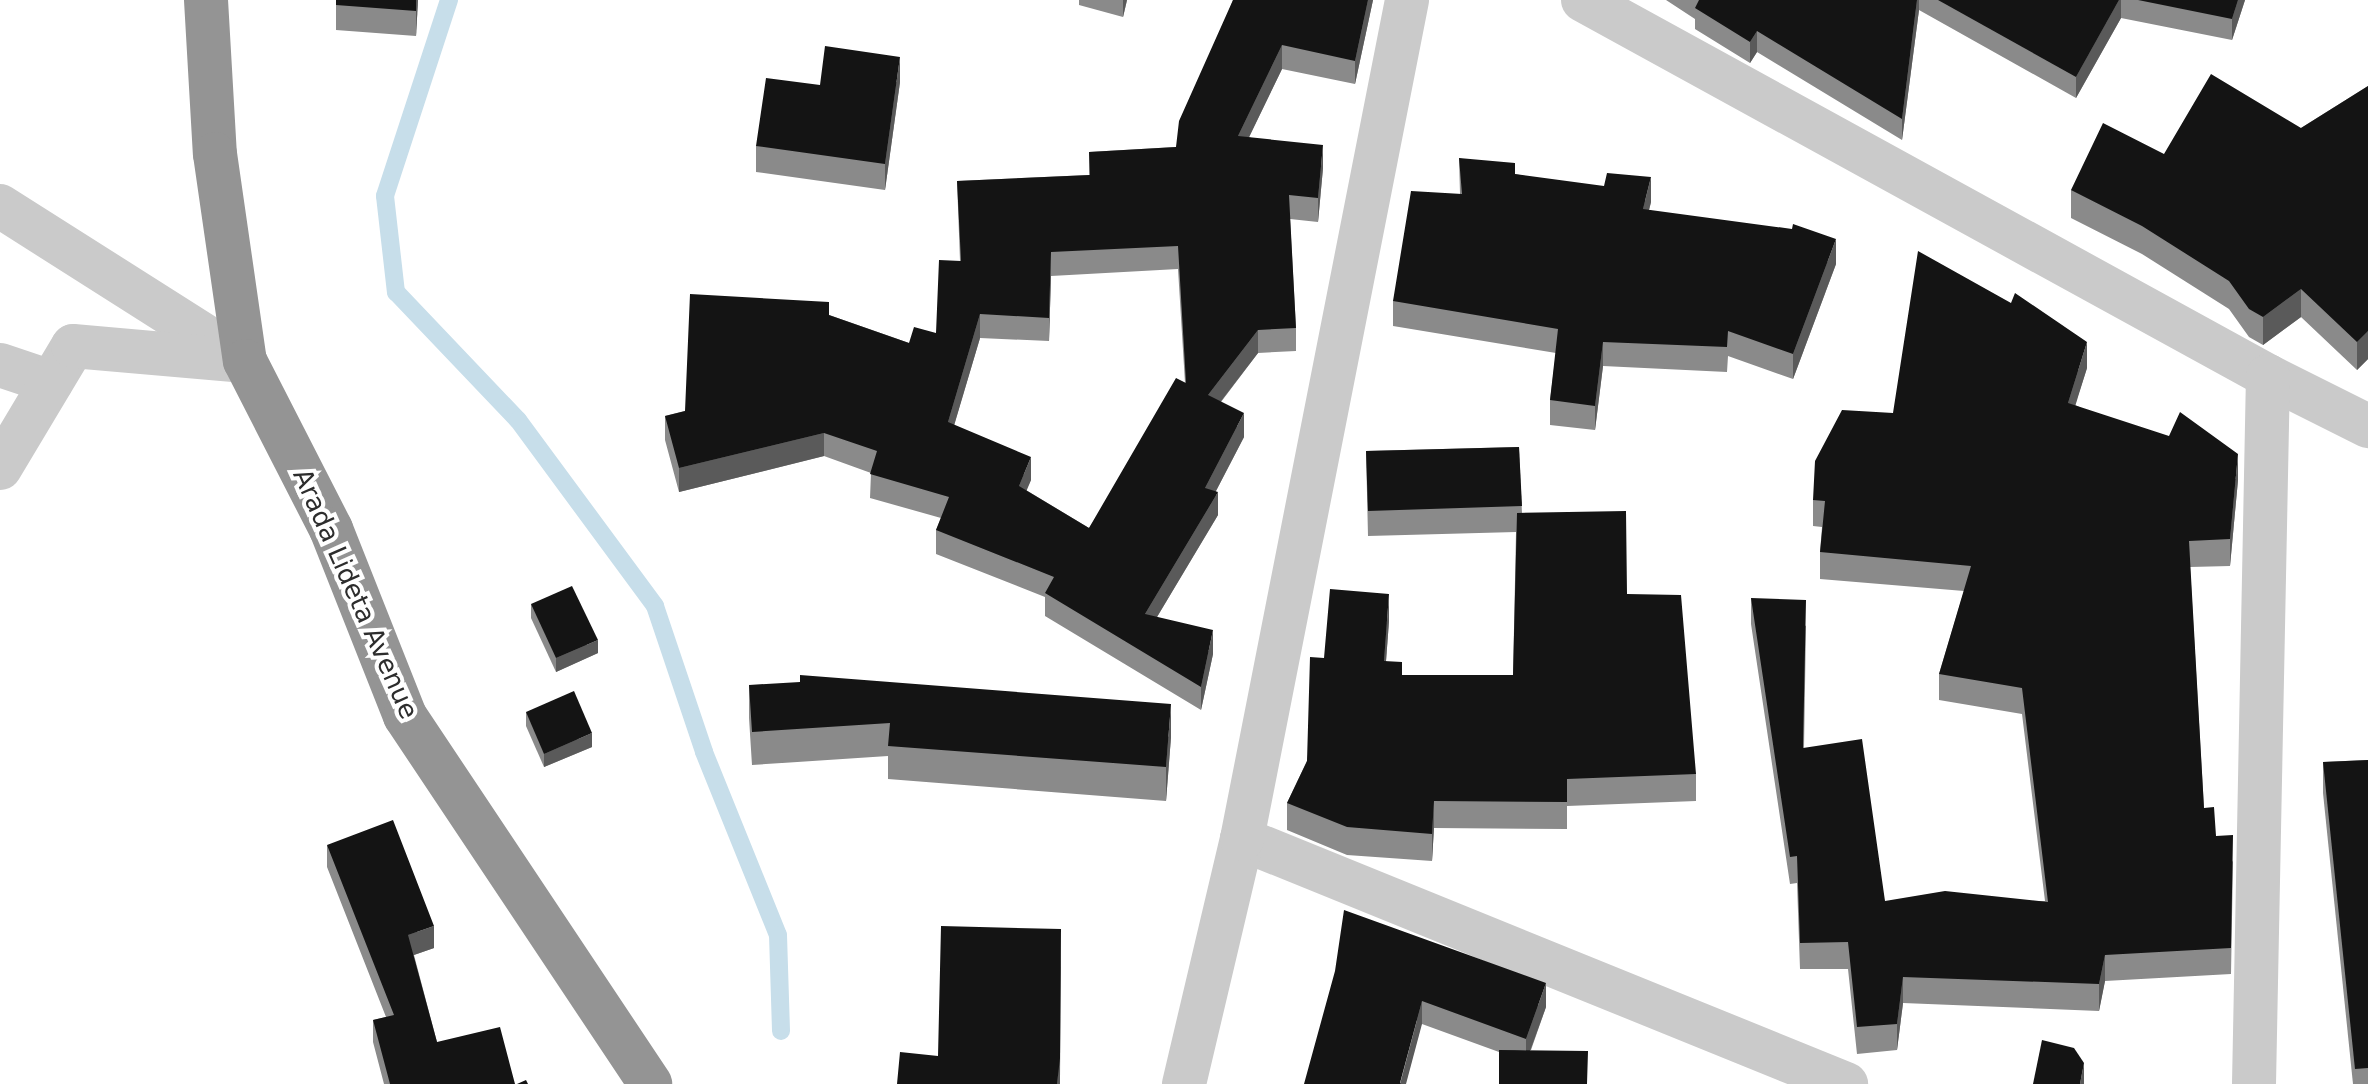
<!DOCTYPE html>
<html>
<head>
<meta charset="utf-8">
<style>
  body { margin:0 }
  #map { position:relative; width:2368px; height:1084px; overflow:hidden; background:#fff; font-family:"DejaVu Sans",sans-serif }
  div>[style] { position:absolute }
  .stream>* { height:18px; margin:-9px; padding:0 9px; transform-origin:9px; border-radius:9px; background:#c7deea }
  .minor>* { height:44px; margin:-22px; padding:0 22px; transform-origin:22px; border-radius:22px; background:#cacaca }
  .highway>* { height:44px; margin:-22px; padding:0 22px; transform-origin:22px; border-radius:22px; background:#949494 }
  .wall>* { inset:0; background:#8a8a8a }
  .shaded-wall>* { inset:0; background:#5a5a5a }
  .building>* { inset:0; background:#141414 }
  span { translate:-50% -50%; white-space:nowrap; text-align:center; line-height:1.15; -webkit-text-stroke:8px #fff; paint-order:stroke }
  .street-label { font-size:26px; color:#2d2d2d }
</style>
</head>
<body>
<div id="map">
  <div class="stream">
    <div style="left:449px;top:0;width:206px;rotate:108.1deg"></div>
    <div style="left:385px;top:196px;width:97px;rotate:83.5deg"></div>
    <div style="left:396px;top:292px;width:177px;rotate:46.4deg"></div>
    <div style="left:518px;top:420px;width:231px;rotate:53.6deg"></div>
    <div style="left:655px;top:606px;width:154px;rotate:71.4deg"></div>
    <div style="left:704px;top:752px;width:197px;rotate:68deg"></div>
    <div style="left:778px;top:935px;width:96px;rotate:88.2deg"></div>
  </div>
  <div class="minor">
    <div style="left:1583px;top:0;width:781px;rotate:28.76deg"></div>
    <div style="left:2268px;top:376px;width:112px;rotate:26.6deg"></div>
    <div style="left:0;top:206px;width:282px;rotate:32.4deg"></div>
    <div style="left:0;top:365px;width:54px;rotate:18.4deg"></div>
    <div style="left:0;top:468px;width:142px;rotate:-59.1deg"></div>
    <div style="left:73px;top:346px;width:173px;rotate:5deg"></div>
    <div style="left:1242px;top:839px;width:652px;rotate:22.08deg"></div>
    <div style="left:1184px;top:1084px;width:252px;rotate:-76.7deg"></div>
    <div style="left:1242px;top:839px;width:855px;rotate:-78.87deg"></div>
    <div style="left:2254px;top:1084px;width:708px;rotate:-88.87deg"></div>
  </div>
  <div class="highway">
    <div style="left:206px;top:0;width:154px;rotate:86.7deg"></div>
    <div style="left:215px;top:154px;width:209px;rotate:81.8deg"></div>
    <div style="left:245px;top:361px;width:189px;rotate:62.9deg"></div>
    <div style="left:331px;top:529px;width:201px;rotate:68.4deg"></div>
    <div style="left:405px;top:716px;width:442px;rotate:56.3deg"></div>
  </div>
  <div class="wall">
    <div style="clip-path:polygon(336px 0,418px 0,416px 36px,336px 30px)"></div>
    <div style="clip-path:polygon(1079px 0,1127px 0,1123px 17px,1079px 5px)"></div>
    <div style="clip-path:polygon(evenodd,1233px 0,1373px 0,1355px 84px,1282px 69px,1249px 137px,1323px 168px,1318px 222px,1290px 219px,1296px 328px,1296px 351px,1258px 353px,1221px 402px,1244px 437px,1216px 491px,1218px 515px,1157px 617px,1213px 654px,1201px 710px,1045px 616px,1045px 597px,936px 554px,936px 530px,941px 518px,870px 498px,871px 473px,824px 456px,679px 492px,665px 440px,665px 416px,685px 411px,829px 315px,909px 343px,936px 333px,960px 261px,957px 181px,1089px 175px,1089px 152px,1176px 147px,1233px 0,1178px 269px,1185px 383px,1089px 528px,1026px 490px,1031px 480px,954px 425px,980px 338px,1049px 341px,1051px 276px,1178px 269px)"></div>
    <div style="clip-path:polygon(1666px 0,2245px 0,2232px 40px,2121px 18px,2076px 98px,1919px 10px,1902px 140px,1757px 52px,1750px 63px,1695px 29px,1695px 19px)"></div>
    <div style="clip-path:polygon(900px 82px,885px 190px,756px 172px,756px 146px,820px 85px)"></div>
    <div style="clip-path:polygon(2368px 86px,2368px 359px,2357px 370px,2301px 317px,2263px 345px,2249px 337px,2229px 309px,2142px 254px,2071px 218px,2071px 190px,2164px 154px,2301px 128px)"></div>
    <div style="clip-path:polygon(1459px 158px,1515px 174px,1651px 202px,1649px 210px,1836px 264px,1793px 379px,1728px 356px,1727px 372px,1603px 366px,1595px 430px,1550px 425px,1550px 400px,1556px 353px,1393px 326px,1393px 301px,1460px 194px)"></div>
    <div style="clip-path:polygon(2087px 368px,2075px 405px,2238px 480px,2230px 566px,2190px 567px,2204px 808px,2216px 836px,2233px 862px,2231px 974px,2105px 981px,2099px 1011px,1903px 1003px,1897px 1050px,1857px 1054px,1848px 969px,1800px 969px,1797px 883px,1790px 884px,1751px 624px,1751px 598px,1806px 626px,1804px 748px,1885px 901px,2045px 901px,2022px 714px,1939px 700px,1939px 674px,1964px 591px,1820px 579px,1820px 552px,1822px 527px,1813px 526px,1813px 500px,1893px 413px)"></div>
    <div style="clip-path:polygon(1519px 447px,1522px 513px,1627px 594px,1696px 774px,1696px 801px,1567px 806px,1567px 829px,1434px 828px,1432px 861px,1347px 855px,1287px 830px,1287px 803px,1307px 761px,1324px 658px,1389px 621px,1386px 661px,1402px 675px,1513px 675px,1516px 532px,1368px 536px,1366px 451px)"></div>
    <div style="clip-path:polygon(531px 604px,598px 653px,556px 672px,531px 618px)"></div>
    <div style="clip-path:polygon(749px 685px,1171px 737px,1166px 801px,888px 779px,888px 756px,752px 765px,749px 718px)"></div>
    <div style="clip-path:polygon(526px 712px,592px 747px,544px 767px,526px 726px)"></div>
    <div style="clip-path:polygon(2368px 760px,2368px 1084px,2353px 1084px,2323px 793px,2323px 762px)"></div>
    <div style="clip-path:polygon(327px 845px,434px 948px,414px 955px,437px 1042px,515px 1084px,384px 1084px,373px 1042px,373px 1020px,386px 1017px,327px 867px)"></div>
    <div style="clip-path:polygon(1335px 971px,1546px 1007px,1531px 1050px,1499px 1052px,1422px 1024px)"></div>
  </div>
  <div class="shaded-wall">
    <div style="clip-path:polygon(416px 0,418px 0,416px 36px)"></div>
    <div style="clip-path:polygon(1123px 0,1127px 0,1123px 17px)"></div>
    <div style="clip-path:polygon(1368px 0,1373px 0,1355px 84px,1355px 61px)"></div>
    <div style="clip-path:polygon(1917px 0,1919px 0,1919px 10px,1902px 140px,1902px 119px)"></div>
    <div style="clip-path:polygon(2119px 0,2121px 0,2121px 18px,2076px 98px,2076px 77px)"></div>
    <div style="clip-path:polygon(2238px 0,2245px 0,2232px 40px,2232px 19px)"></div>
    <div style="clip-path:polygon(1757px 31px,1757px 52px,1750px 63px,1750px 42px)"></div>
    <div style="clip-path:polygon(1282px 45px,1282px 69px,1238px 160px,1238px 136px)"></div>
    <div style="clip-path:polygon(900px 57px,900px 82px,885px 190px,885px 164px)"></div>
    <div style="clip-path:polygon(1323px 145px,1323px 168px,1318px 222px,1318px 198px)"></div>
    <div style="clip-path:polygon(1651px 177px,1651px 202px,1643px 233px,1643px 209px)"></div>
    <div style="clip-path:polygon(1836px 239px,1836px 264px,1793px 379px,1793px 354px)"></div>
    <div style="clip-path:polygon(1051px 252px,1051px 276px,1049px 341px,1049px 318px)"></div>
    <div style="clip-path:polygon(2301px 289px,2301px 317px,2263px 345px,2263px 317px)"></div>
    <div style="clip-path:polygon(980px 314px,980px 338px,948px 446px,948px 422px)"></div>
    <div style="clip-path:polygon(1258px 330px,1258px 353px,1208px 418px,1208px 395px)"></div>
    <div style="clip-path:polygon(2368px 331px,2368px 359px,2357px 370px,2357px 342px)"></div>
    <div style="clip-path:polygon(1603px 342px,1603px 366px,1595px 430px,1595px 406px)"></div>
    <div style="clip-path:polygon(2087px 342px,2087px 368px,2068px 429px,2068px 403px)"></div>
    <div style="clip-path:polygon(1244px 413px,1244px 437px,1205px 512px,1205px 488px)"></div>
    <div style="clip-path:polygon(824px 433px,824px 456px,679px 492px,679px 468px)"></div>
    <div style="clip-path:polygon(2238px 454px,2238px 480px,2230px 566px,2230px 539px)"></div>
    <div style="clip-path:polygon(1031px 457px,1031px 480px,1019px 509px,1019px 486px)"></div>
    <div style="clip-path:polygon(1218px 492px,1218px 515px,1145px 637px,1145px 614px)"></div>
    <div style="clip-path:polygon(1389px 594px,1389px 621px,1384px 688px,1384px 661px)"></div>
    <div style="clip-path:polygon(1213px 630px,1213px 654px,1201px 710px,1201px 687px)"></div>
    <div style="clip-path:polygon(598px 640px,598px 653px,556px 672px,556px 658px)"></div>
    <div style="clip-path:polygon(1171px 704px,1171px 737px,1166px 801px,1166px 767px)"></div>
    <div style="clip-path:polygon(592px 733px,592px 747px,544px 767px,544px 754px)"></div>
    <div style="clip-path:polygon(1434px 801px,1434px 828px,1432px 861px,1432px 834px)"></div>
    <div style="clip-path:polygon(434px 926px,434px 948px,408px 957px,408px 935px)"></div>
    <div style="clip-path:polygon(1061px 929px,1060px 1080px,1060px 1084px,1057px 1084px)"></div>
    <div style="clip-path:polygon(2105px 955px,2105px 981px,2099px 1011px,2099px 984px)"></div>
    <div style="clip-path:polygon(1903px 977px,1903px 1003px,1897px 1050px,1897px 1024px)"></div>
    <div style="clip-path:polygon(1546px 983px,1546px 1007px,1526px 1062px,1526px 1039px)"></div>
    <div style="clip-path:polygon(1422px 1001px,1422px 1024px,1406px 1084px,1400px 1084px)"></div>
    <div style="clip-path:polygon(2084px 1063px,2084px 1084px,2080px 1084px)"></div>
  </div>
  <div class="building">
    <div style="clip-path:polygon(336px 0,416px 0,416px 11px,336px 5px)"></div>
    <div style="clip-path:polygon(evenodd,1233px 0,1368px 0,1355px 61px,1282px 45px,1238px 136px,1323px 145px,1318px 198px,1289px 195px,1296px 328px,1258px 330px,1208px 395px,1244px 413px,1205px 488px,1218px 492px,1145px 614px,1213px 630px,1201px 687px,1045px 593px,1054px 577px,936px 530px,949px 497px,870px 474px,877px 451px,824px 433px,679px 468px,665px 416px,685px 411px,690px 294px,829px 302px,829px 315px,909px 343px,914px 327px,936px 333px,939px 260px,961px 261px,957px 181px,1090px 175px,1089px 152px,1176px 147px,1179px 121px,1233px 0,1178px 246px,1186px 383px,1176px 378px,1089px 528px,1019px 486px,1031px 457px,948px 422px,980px 314px,1049px 318px,1051px 252px,1178px 246px)"></div>
    <div style="clip-path:polygon(1699px 0,1917px 0,1902px 119px,1757px 31px,1750px 42px,1695px 8px)"></div>
    <div style="clip-path:polygon(1938px 0,2119px 0,2076px 77px)"></div>
    <div style="clip-path:polygon(2138px 0,2238px 0,2232px 19px)"></div>
    <div style="clip-path:polygon(825px 46px,900px 57px,885px 164px,756px 146px,766px 78px,820px 85px)"></div>
    <div style="clip-path:polygon(2211px 74px,2301px 128px,2368px 86px,2368px 331px,2357px 342px,2301px 289px,2263px 317px,2249px 309px,2229px 281px,2142px 226px,2071px 190px,2103px 123px,2164px 154px)"></div>
    <div style="clip-path:polygon(1459px 158px,1515px 163px,1515px 174px,1604px 186px,1607px 173px,1651px 177px,1643px 209px,1792px 229px,1793px 224px,1836px 239px,1793px 354px,1728px 331px,1727px 347px,1603px 342px,1595px 406px,1550px 400px,1558px 329px,1393px 301px,1411px 191px,1462px 194px)"></div>
    <div style="clip-path:polygon(1918px 251px,2011px 303px,2015px 293px,2087px 342px,2068px 403px,2169px 436px,2180px 412px,2238px 454px,2230px 539px,2189px 541px,2204px 808px,2214px 807px,2216px 836px,2233px 835px,2231px 948px,2105px 955px,2099px 984px,1903px 977px,1897px 1024px,1857px 1027px,1848px 942px,1800px 943px,1797px 856px,1790px 857px,1751px 598px,1806px 600px,1803px 748px,1862px 739px,1885px 901px,1945px 891px,2048px 902px,2022px 688px,1939px 674px,1971px 566px,1820px 552px,1825px 501px,1813px 500px,1815px 461px,1842px 410px,1893px 413px)"></div>
    <div style="clip-path:polygon(1519px 447px,1522px 506px,1368px 511px,1366px 451px)"></div>
    <div style="clip-path:polygon(1626px 511px,1627px 594px,1681px 595px,1696px 774px,1567px 779px,1567px 802px,1434px 801px,1432px 834px,1347px 827px,1287px 803px,1307px 761px,1310px 657px,1324px 658px,1330px 589px,1389px 594px,1384px 661px,1402px 662px,1402px 675px,1513px 675px,1517px 513px)"></div>
    <div style="clip-path:polygon(572px 586px,598px 640px,556px 658px,531px 604px)"></div>
    <div style="clip-path:polygon(800px 675px,1171px 704px,1166px 767px,888px 746px,890px 723px,752px 732px,749px 685px,800px 682px)"></div>
    <div style="clip-path:polygon(574px 691px,592px 733px,544px 754px,526px 712px)"></div>
    <div style="clip-path:polygon(2368px 760px,2368px 1068px,2355px 1069px,2323px 762px)"></div>
    <div style="clip-path:polygon(393px 820px,434px 926px,408px 935px,437px 1042px,500px 1027px,515px 1084px,390px 1084px,373px 1020px,394px 1015px,327px 845px)"></div>
    <div style="clip-path:polygon(1344px 910px,1546px 983px,1526px 1039px,1422px 1001px,1400px 1083px,1401px 1084px,1304px 1084px,1335px 971px)"></div>
    <div style="clip-path:polygon(941px 926px,1061px 929px,1060px 1058px,1057px 1084px,897px 1084px,900px 1052px,938px 1056px)"></div>
    <div style="clip-path:polygon(2042px 1040px,2074px 1048px,2084px 1063px,2080px 1084px,2033px 1084px)"></div>
    <div style="clip-path:polygon(1499px 1050px,1588px 1051px,1587px 1084px,1499px 1084px)"></div>
    <div style="clip-path:polygon(526px 1080px,528px 1084px,517px 1084px)"></div>
  </div>
  <div class="street-label">
    <span style="left:355px;top:594px;rotate:66deg">Arada Lideta Avenue</span>
  </div>
</div>
</body>
</html>
